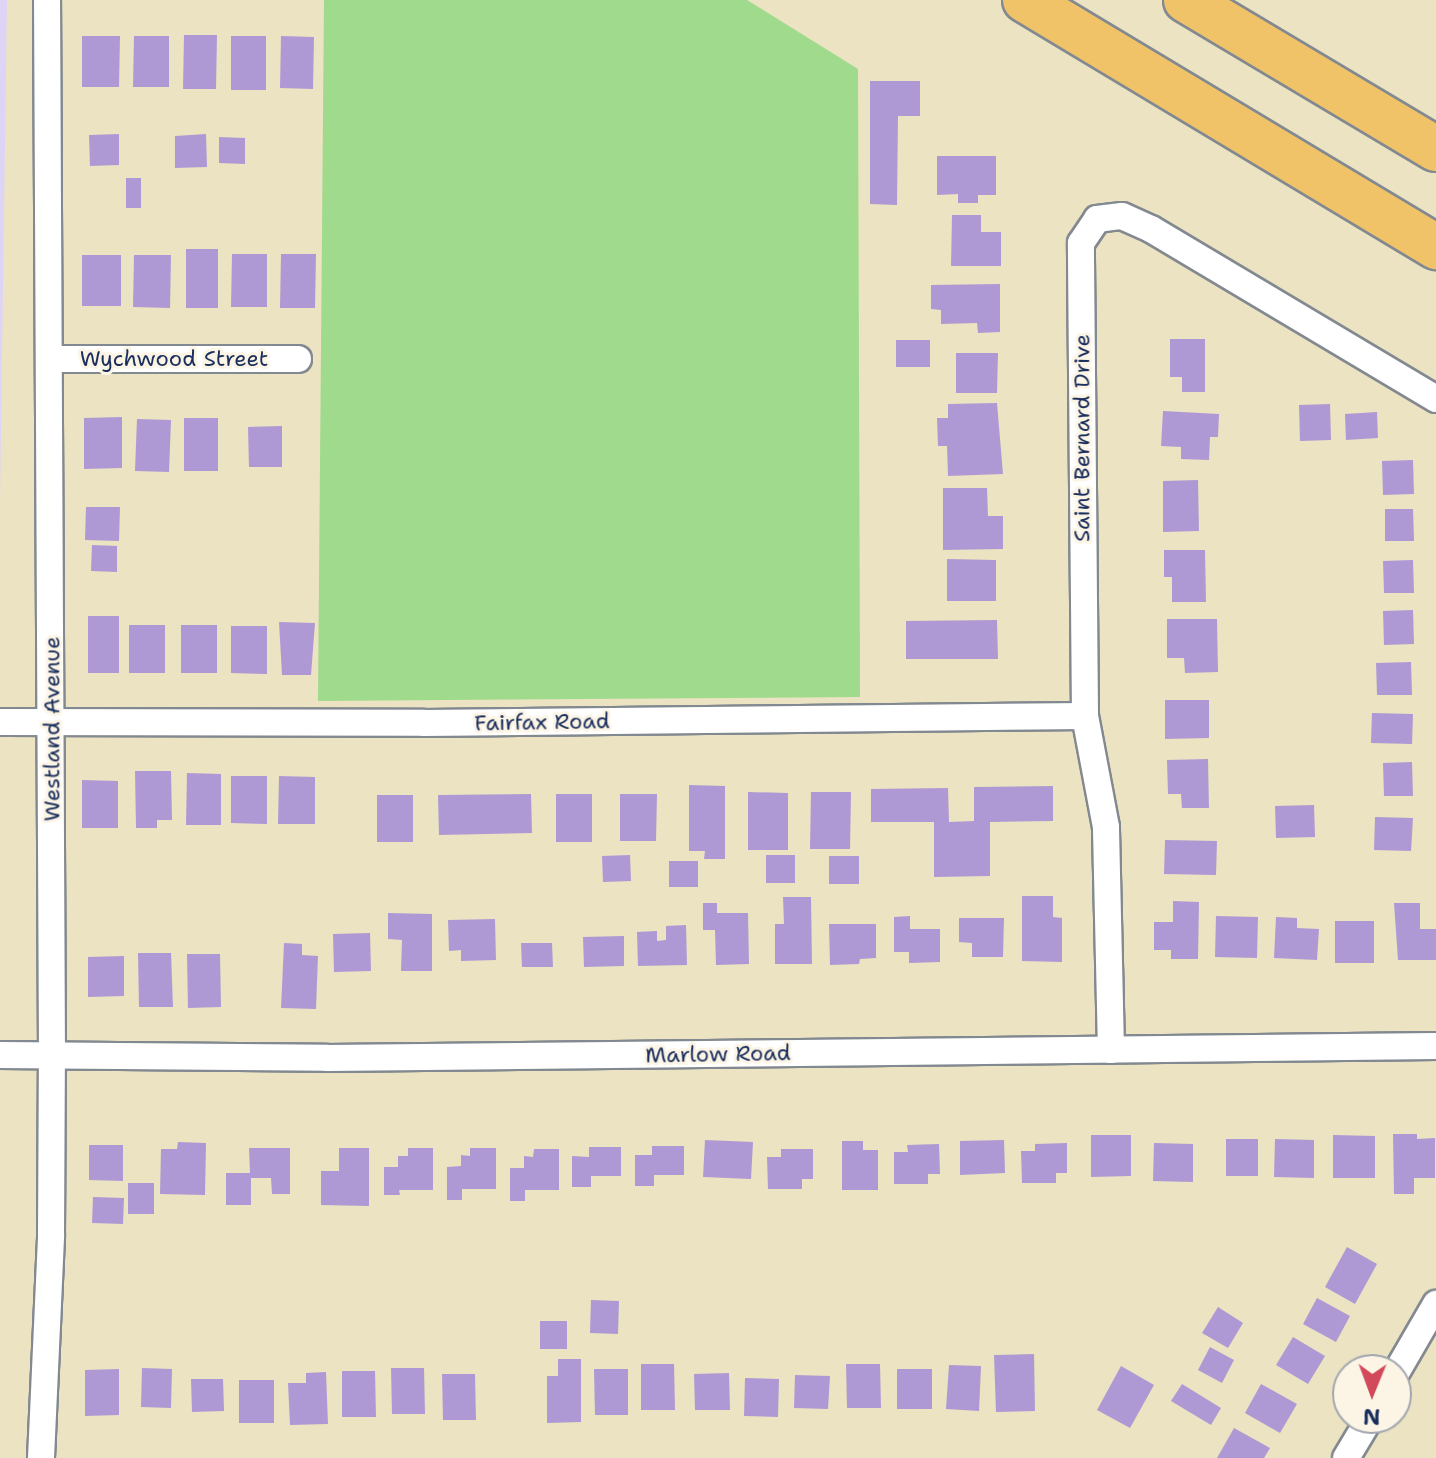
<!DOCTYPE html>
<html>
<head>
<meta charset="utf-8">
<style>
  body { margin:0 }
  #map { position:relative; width:1436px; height:1458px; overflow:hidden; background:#ebe3c1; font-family:"Shantell Sans",sans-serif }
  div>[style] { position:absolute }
  .built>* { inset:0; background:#ded5f6 }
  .green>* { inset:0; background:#9fda8d }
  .building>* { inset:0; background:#af99d4 }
  .roads { filter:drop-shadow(2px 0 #838990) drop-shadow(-2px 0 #838990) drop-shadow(0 2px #838990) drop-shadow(0 -2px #838990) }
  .street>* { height:26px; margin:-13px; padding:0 13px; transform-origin:13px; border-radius:13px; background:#fff }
  .highway>* { height:44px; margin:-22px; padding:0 22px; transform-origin:22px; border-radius:22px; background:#f1c369 }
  span { translate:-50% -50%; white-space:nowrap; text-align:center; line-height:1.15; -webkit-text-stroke:6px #fcf5e5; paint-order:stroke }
  .street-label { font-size:22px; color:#1b2f5e }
  .north { position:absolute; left:1332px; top:1354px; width:80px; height:80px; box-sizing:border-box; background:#fcf5e5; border:2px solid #a2a6af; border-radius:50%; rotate:181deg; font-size:22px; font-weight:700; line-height:32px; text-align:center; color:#1b2f5e }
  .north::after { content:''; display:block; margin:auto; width:28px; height:36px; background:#d1495b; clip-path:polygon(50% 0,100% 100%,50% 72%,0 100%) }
</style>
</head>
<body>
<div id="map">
  <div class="built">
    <div style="clip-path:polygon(0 0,7px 0,0 502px)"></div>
  </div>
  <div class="green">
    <div style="clip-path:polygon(324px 0,747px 0,858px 69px,860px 697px,318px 701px)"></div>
  </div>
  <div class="building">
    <div style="clip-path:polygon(184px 35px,217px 35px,216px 89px,183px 89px)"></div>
    <div style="clip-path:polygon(82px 36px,120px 36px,119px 87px,82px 87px)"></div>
    <div style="clip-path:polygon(134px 36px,169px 36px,169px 87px,133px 87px)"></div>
    <div style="clip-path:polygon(231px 36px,266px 36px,266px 90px,231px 90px)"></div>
    <div style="clip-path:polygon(281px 36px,314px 37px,313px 89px,280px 88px)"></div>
    <div style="clip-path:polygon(870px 81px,920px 81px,920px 116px,898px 116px,897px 205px,870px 204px)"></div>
    <div style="clip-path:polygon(119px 134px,119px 165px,90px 166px,89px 135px)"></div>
    <div style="clip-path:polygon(206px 134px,207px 167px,175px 168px,175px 136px)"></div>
    <div style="clip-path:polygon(219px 137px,245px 138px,245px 164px,219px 163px)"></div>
    <div style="clip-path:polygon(937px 156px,996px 156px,996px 195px,978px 195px,978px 203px,958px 203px,958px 194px,937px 195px)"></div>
    <div style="clip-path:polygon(126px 178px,141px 178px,141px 208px,126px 208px)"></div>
    <div style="clip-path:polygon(952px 215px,981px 215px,981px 232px,1001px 232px,1001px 266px,951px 266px)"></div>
    <div style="clip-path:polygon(186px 249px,218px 249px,218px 308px,186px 308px)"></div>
    <div style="clip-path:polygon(232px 254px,267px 254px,267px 307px,231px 307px)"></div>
    <div style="clip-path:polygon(281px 254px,316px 254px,315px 308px,280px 308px)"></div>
    <div style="clip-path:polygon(82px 255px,121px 255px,121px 306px,82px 306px)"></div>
    <div style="clip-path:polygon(134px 255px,171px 255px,170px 308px,133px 307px)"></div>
    <div style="clip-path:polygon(1000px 284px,1000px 332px,978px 333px,977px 323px,941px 324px,941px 310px,931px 309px,931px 285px)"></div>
    <div style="clip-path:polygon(1170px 339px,1205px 339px,1205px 392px,1182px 392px,1182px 377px,1170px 377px)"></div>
    <div style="clip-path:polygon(896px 340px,930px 340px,930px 367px,896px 367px)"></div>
    <div style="clip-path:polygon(956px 353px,998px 353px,997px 393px,956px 393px)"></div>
    <div style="clip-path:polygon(997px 403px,1003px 474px,948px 476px,947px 446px,938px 446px,937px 418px,948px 418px,948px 404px)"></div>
    <div style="clip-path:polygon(1330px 404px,1331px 440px,1300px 441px,1299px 405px)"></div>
    <div style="clip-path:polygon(1163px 411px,1219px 414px,1218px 437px,1210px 437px,1209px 460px,1181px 459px,1181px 447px,1161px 446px)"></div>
    <div style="clip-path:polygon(1377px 412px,1378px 438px,1346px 440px,1345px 414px)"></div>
    <div style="clip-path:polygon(122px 417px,122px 468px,84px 469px,84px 418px)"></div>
    <div style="clip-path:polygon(184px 418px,218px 418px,218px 471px,184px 471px)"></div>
    <div style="clip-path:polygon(137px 419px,171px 420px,169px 472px,135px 471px)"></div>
    <div style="clip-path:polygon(282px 426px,282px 467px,249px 467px,248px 427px)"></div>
    <div style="clip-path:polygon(1413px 460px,1414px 494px,1383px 495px,1382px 461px)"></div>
    <div style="clip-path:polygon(1198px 480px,1199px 531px,1163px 532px,1163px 481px)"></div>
    <div style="clip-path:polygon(943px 488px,987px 488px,988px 516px,1003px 516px,1003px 549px,943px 550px)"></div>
    <div style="clip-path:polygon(86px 507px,120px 507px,119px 541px,85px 540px)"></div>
    <div style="clip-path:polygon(1385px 509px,1413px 509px,1414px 541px,1385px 541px)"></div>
    <div style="clip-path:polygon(92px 545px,117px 546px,117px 572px,91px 571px)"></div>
    <div style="clip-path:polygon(1164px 550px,1205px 550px,1206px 602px,1172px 602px,1172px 577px,1164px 577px)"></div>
    <div style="clip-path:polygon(947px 559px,996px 560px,996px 601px,947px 601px)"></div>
    <div style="clip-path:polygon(1413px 560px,1414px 593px,1384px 593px,1383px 561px)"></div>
    <div style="clip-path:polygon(1413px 610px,1414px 644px,1384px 645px,1383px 611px)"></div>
    <div style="clip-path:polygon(88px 616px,119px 616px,119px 673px,88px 673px)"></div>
    <div style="clip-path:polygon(1167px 619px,1217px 619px,1218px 672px,1185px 673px,1184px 658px,1167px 658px)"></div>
    <div style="clip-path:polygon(997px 620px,998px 659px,906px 659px,906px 621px)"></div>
    <div style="clip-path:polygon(279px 622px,315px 623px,311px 675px,282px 675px)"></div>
    <div style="clip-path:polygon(129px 625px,165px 625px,165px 673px,129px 673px)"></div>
    <div style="clip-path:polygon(181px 625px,217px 625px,217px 673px,181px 673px)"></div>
    <div style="clip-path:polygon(231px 626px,267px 626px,267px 674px,231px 673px)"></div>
    <div style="clip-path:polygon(1411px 662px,1412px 695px,1377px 695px,1376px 663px)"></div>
    <div style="clip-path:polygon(1165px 700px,1209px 700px,1209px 738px,1165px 739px)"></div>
    <div style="clip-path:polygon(1372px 713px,1413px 714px,1412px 744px,1371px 743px)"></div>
    <div style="clip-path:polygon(1208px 759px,1209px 808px,1182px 808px,1181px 794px,1168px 794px,1167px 760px)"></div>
    <div style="clip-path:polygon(1412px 762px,1413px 796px,1384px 796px,1383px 763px)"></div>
    <div style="clip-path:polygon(135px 771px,171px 771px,172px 820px,157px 820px,157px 828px,136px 828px)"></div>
    <div style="clip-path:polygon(187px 773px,221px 774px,221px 825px,186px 825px)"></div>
    <div style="clip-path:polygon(231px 776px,267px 776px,267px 824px,231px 823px)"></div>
    <div style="clip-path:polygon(279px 776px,315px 777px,315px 824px,278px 824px)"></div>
    <div style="clip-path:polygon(82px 780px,118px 781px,118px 828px,82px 828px)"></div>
    <div style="clip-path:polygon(689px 785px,725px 786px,725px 859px,704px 859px,705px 851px,689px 851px)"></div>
    <div style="clip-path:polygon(1053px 786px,1053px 821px,990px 822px,990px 876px,934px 877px,934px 822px,871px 822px,871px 789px,948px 788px,949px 822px,974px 821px,974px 787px)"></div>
    <div style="clip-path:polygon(748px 792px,788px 793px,788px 850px,748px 850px)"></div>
    <div style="clip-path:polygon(811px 792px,851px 792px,850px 849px,810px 849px)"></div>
    <div style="clip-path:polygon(531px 794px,532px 833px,439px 835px,438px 795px)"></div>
    <div style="clip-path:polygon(556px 794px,592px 794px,592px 842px,556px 842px)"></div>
    <div style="clip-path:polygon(620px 794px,657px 794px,656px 841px,620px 841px)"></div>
    <div style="clip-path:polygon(377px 795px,413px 795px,413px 842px,377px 842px)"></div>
    <div style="clip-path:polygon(1314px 805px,1315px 837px,1276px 838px,1275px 806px)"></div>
    <div style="clip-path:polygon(1375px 817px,1413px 818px,1411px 851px,1374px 850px)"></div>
    <div style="clip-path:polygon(1165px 840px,1217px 841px,1216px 875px,1164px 874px)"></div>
    <div style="clip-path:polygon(630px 855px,631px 881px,603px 882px,602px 856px)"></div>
    <div style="clip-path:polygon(766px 855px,795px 855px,795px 883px,766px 883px)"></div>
    <div style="clip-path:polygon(829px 856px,859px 856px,859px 884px,829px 884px)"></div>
    <div style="clip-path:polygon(669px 861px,698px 861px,698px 887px,669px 887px)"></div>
    <div style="clip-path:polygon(1022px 896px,1053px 896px,1053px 917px,1062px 918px,1062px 962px,1022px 961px)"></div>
    <div style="clip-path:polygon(783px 897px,811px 897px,812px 964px,775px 964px,775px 924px,784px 924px)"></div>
    <div style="clip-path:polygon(1173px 901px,1199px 902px,1198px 959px,1171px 959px,1171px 950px,1154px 950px,1154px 922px,1173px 922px)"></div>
    <div style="clip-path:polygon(703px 903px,717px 903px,717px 913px,748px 913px,749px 964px,716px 965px,715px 930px,703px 930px)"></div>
    <div style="clip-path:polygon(1394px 903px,1420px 903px,1420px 929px,1436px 929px,1436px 960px,1398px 960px)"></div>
    <div style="clip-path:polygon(388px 913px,432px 914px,432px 971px,401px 971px,402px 940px,388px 939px)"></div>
    <div style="clip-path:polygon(910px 916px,910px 929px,940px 929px,940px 962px,909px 963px,909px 952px,894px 952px,894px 917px)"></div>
    <div style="clip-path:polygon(1216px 916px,1258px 917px,1257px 958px,1215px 957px)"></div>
    <div style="clip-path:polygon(1276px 917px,1297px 918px,1297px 928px,1319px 929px,1317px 960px,1274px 958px)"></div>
    <div style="clip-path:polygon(959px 918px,1004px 918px,1003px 957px,972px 957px,972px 943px,959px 942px)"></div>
    <div style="clip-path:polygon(495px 919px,496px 960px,461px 961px,461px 950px,449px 951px,448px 920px)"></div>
    <div style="clip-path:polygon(1335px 921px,1374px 921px,1374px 963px,1335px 963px)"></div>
    <div style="clip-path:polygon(829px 924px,876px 924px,876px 958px,860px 959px,859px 964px,830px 965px)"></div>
    <div style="clip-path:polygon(686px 925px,687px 965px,638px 966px,637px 932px,657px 931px,657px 941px,666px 940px,666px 926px)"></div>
    <div style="clip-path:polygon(370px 933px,371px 971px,334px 972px,333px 934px)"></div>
    <div style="clip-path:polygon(624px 936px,624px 966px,584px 967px,583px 937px)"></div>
    <div style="clip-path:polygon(284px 943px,302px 944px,302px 955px,318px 956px,316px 1009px,281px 1008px)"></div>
    <div style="clip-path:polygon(521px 943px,552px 943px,553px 967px,522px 967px)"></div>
    <div style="clip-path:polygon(138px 953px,171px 953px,173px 1007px,139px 1007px)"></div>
    <div style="clip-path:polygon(187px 954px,220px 954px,221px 1007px,188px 1008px)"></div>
    <div style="clip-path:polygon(124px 956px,124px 996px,88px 997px,88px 957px)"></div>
    <div style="clip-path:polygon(1393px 1134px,1417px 1134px,1417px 1139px,1435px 1138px,1435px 1178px,1414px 1178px,1414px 1194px,1394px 1194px)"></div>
    <div style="clip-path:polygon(1091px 1135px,1131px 1135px,1131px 1176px,1091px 1177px)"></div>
    <div style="clip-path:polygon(1333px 1135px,1375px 1136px,1375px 1178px,1333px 1178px)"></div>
    <div style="clip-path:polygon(1226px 1139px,1258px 1139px,1258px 1176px,1226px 1176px)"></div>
    <div style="clip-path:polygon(1275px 1139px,1314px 1140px,1314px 1178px,1274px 1177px)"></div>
    <div style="clip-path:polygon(705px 1140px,753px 1142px,751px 1179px,703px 1177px)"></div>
    <div style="clip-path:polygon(1004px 1140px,1005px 1173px,960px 1175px,960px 1141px)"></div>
    <div style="clip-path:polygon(842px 1141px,863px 1141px,863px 1150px,878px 1150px,878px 1190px,842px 1190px)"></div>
    <div style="clip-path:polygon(178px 1142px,206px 1143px,205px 1195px,160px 1194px,161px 1149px,177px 1149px)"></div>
    <div style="clip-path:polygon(1067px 1143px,1067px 1173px,1056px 1173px,1056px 1183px,1022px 1183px,1021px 1151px,1035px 1151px,1035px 1144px)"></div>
    <div style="clip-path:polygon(1154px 1143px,1193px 1144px,1193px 1182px,1153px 1181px)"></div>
    <div style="clip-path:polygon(939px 1144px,940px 1174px,928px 1174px,928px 1184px,894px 1184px,894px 1152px,908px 1152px,907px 1145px)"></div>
    <div style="clip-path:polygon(89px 1145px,123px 1145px,123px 1181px,89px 1180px)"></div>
    <div style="clip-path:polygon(652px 1146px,684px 1146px,684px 1175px,654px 1175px,654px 1186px,635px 1186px,635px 1155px,652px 1155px)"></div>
    <div style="clip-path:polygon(589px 1147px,621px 1147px,621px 1176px,591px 1176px,591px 1187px,572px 1187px,572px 1156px,589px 1157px)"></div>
    <div style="clip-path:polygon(249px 1148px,290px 1148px,290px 1194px,272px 1194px,271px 1178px,251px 1178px,251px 1205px,226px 1205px,226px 1173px,250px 1173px)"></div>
    <div style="clip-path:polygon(339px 1148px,369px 1148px,369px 1206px,321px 1205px,321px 1171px,339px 1171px)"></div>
    <div style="clip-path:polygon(408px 1148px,433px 1148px,433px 1190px,399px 1190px,400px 1195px,384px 1195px,384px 1167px,398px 1167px,398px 1156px,408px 1156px)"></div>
    <div style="clip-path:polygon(470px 1148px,496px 1148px,496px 1189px,462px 1189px,462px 1200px,447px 1200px,447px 1167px,461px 1166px,461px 1155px,470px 1156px)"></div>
    <div style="clip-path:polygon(534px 1149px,559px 1149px,559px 1190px,525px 1190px,525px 1201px,510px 1201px,510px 1168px,524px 1168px,524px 1156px,533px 1157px)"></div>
    <div style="clip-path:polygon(781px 1149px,813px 1149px,813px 1179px,802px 1179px,802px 1189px,768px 1189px,767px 1157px,781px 1157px)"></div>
    <div style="clip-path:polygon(128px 1183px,154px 1183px,154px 1214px,128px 1214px)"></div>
    <div style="clip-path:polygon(93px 1197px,124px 1198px,123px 1224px,92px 1223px)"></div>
    <div style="clip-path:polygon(1347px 1247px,1377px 1264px,1355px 1304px,1325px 1287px)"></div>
    <div style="clip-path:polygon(1317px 1298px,1350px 1316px,1336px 1342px,1303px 1324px)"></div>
    <div style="clip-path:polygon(591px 1300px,619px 1301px,618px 1334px,590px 1333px)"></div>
    <div style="clip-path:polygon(1218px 1307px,1243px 1323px,1228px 1348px,1202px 1333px)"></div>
    <div style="clip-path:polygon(540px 1321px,567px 1321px,567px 1349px,540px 1349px)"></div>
    <div style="clip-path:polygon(1293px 1337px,1325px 1356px,1308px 1384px,1276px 1365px)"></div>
    <div style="clip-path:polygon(1210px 1347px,1234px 1360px,1222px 1383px,1198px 1370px)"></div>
    <div style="clip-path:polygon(1034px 1354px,1035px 1411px,996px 1412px,994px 1355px)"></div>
    <div style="clip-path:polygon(558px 1359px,581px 1359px,581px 1422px,547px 1423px,547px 1376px,558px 1376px)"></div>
    <div style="clip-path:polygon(641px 1364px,674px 1364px,675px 1410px,641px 1410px)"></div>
    <div style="clip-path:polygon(846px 1364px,880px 1364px,881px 1408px,847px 1408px)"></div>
    <div style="clip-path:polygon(949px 1365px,981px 1366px,979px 1411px,946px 1409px)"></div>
    <div style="clip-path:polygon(1121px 1366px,1154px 1385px,1130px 1428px,1097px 1410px)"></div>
    <div style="clip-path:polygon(142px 1368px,172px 1369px,171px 1408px,141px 1407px)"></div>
    <div style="clip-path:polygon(391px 1368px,424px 1368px,425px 1414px,392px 1414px)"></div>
    <div style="clip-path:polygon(119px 1369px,119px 1415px,85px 1416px,85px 1370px)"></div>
    <div style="clip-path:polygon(594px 1369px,628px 1369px,628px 1415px,595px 1415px)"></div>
    <div style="clip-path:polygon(897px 1369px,932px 1369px,932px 1409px,897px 1409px)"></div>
    <div style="clip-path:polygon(342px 1371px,375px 1371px,376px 1417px,342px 1417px)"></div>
    <div style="clip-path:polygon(326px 1372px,328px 1424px,290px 1425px,288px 1383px,306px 1383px,306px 1373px)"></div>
    <div style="clip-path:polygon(729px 1373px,730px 1410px,695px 1410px,694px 1374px)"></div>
    <div style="clip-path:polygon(442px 1374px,475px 1374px,476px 1420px,443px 1420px)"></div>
    <div style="clip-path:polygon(795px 1375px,830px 1376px,828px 1409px,794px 1408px)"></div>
    <div style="clip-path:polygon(745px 1378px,779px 1379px,778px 1417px,744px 1416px)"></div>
    <div style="clip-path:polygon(191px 1379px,223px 1379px,224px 1411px,192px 1412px)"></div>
    <div style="clip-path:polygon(239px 1380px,274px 1380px,274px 1423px,239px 1423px)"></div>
    <div style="clip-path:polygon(1182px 1384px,1221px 1408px,1211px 1425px,1171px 1401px)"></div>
    <div style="clip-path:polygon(1261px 1384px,1297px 1404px,1280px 1433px,1245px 1413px)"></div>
    <div style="clip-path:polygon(1234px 1428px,1270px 1448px,1264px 1458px,1217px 1458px)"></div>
  </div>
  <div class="roads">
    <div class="street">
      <div style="left:50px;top:359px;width:248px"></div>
      <div style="left:0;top:722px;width:424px;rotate:0.1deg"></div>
      <div style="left:424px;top:723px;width:661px;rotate:-0.61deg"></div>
      <div style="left:1111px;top:1050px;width:223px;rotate:-91.3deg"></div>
      <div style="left:1106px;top:827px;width:113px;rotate:-100.7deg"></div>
      <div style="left:1085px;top:716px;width:473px;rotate:-90.5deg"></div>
      <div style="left:1081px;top:243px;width:29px;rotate:-56deg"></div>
      <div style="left:1097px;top:219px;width:25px;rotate:-7deg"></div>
      <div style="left:1122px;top:216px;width:32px;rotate:24deg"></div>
      <div style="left:1151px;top:229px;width:332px;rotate:30.8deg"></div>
      <div style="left:0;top:1055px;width:327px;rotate:0.5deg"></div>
      <div style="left:327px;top:1058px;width:1109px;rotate:-0.62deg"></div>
      <div style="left:1396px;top:1373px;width:80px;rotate:-59.9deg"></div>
      <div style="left:41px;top:1458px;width:224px;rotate:-87.4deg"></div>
      <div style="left:51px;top:1234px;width:179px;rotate:-89.7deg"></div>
      <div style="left:52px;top:1055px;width:1055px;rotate:-90.27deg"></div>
      <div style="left:1346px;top:1458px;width:47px;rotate:-59deg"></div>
    </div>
    <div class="highway">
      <div style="left:1025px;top:0;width:480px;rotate:31deg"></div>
      <div style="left:1186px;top:0;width:291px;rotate:30.8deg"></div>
    </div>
  </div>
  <div class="street-label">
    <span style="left:174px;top:359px">Wychwood Street</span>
    <span style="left:1082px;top:438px;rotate:-90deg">Saint Bernard Drive</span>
    <span style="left:542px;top:722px;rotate:-1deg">Fairfax Road</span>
    <span style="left:52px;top:729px;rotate:-90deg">Westland Avenue</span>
    <span style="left:718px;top:1054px;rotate:-1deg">Marlow Road</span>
  </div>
  <div class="north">N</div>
</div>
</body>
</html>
